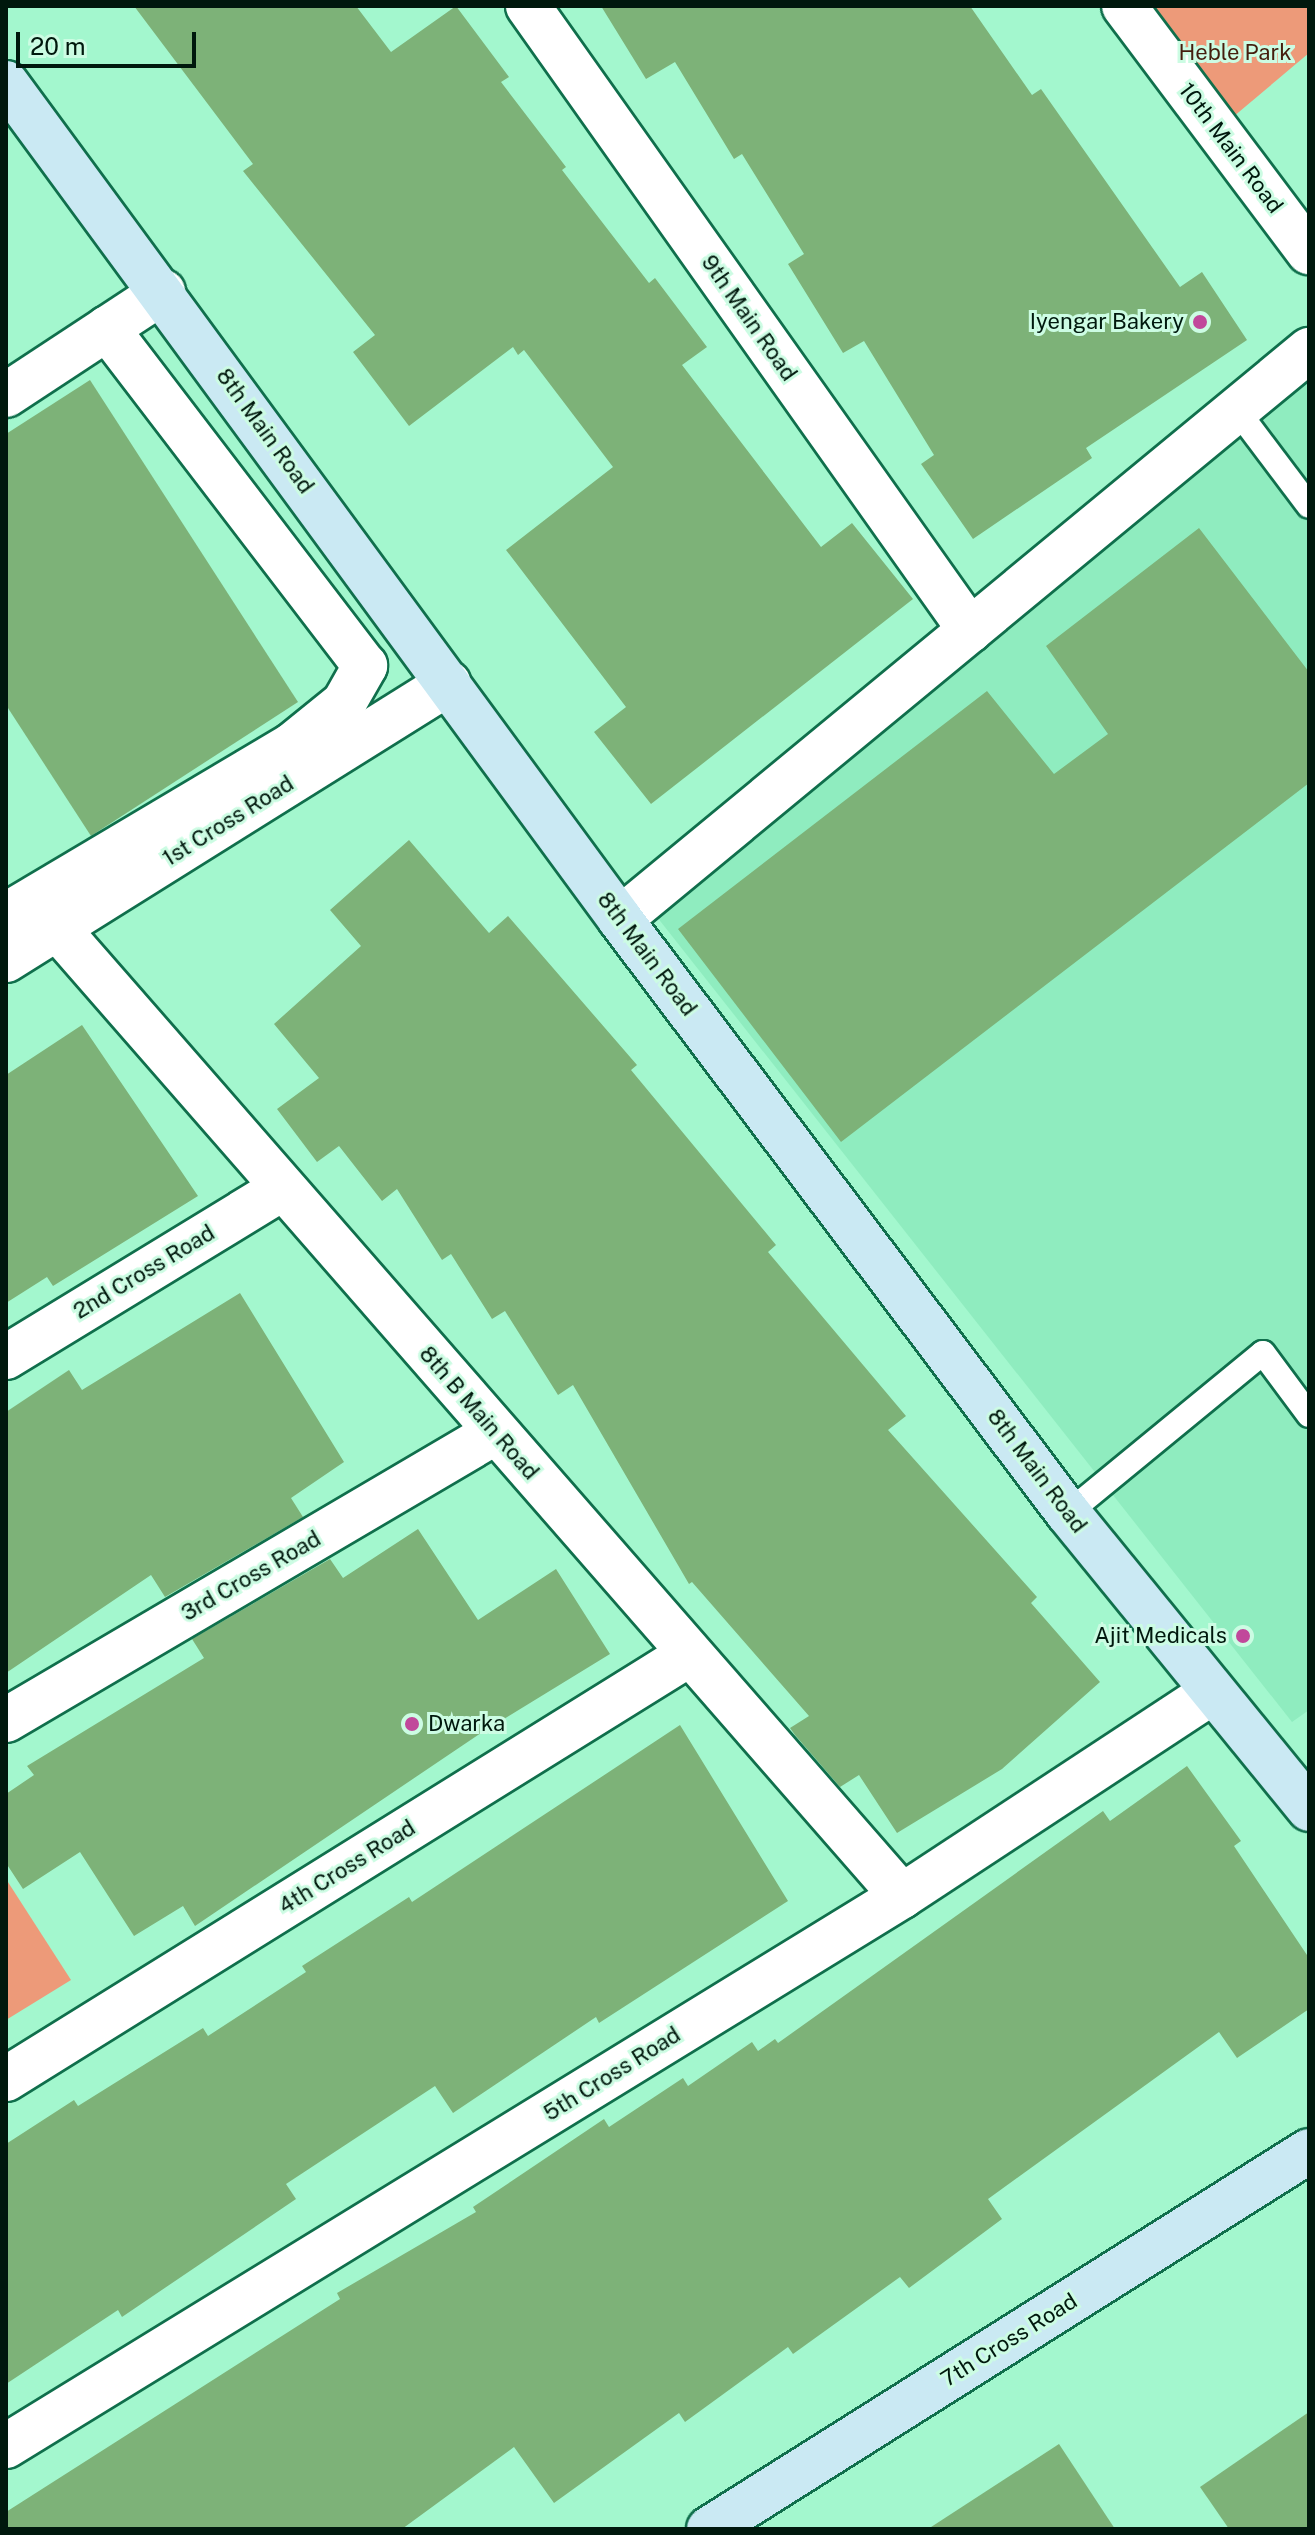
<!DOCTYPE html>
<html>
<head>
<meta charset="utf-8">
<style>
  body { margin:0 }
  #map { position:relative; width:1315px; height:2535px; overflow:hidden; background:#a3f7ce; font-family:"Public Sans",sans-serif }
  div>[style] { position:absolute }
  .built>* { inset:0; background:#8fecbf }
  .green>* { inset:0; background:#ed9a79 }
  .building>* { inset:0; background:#7db278 }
  .roads { filter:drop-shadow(2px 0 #106f4c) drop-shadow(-2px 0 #106f4c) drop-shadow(0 2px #106f4c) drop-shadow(0 -2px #106f4c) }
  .lane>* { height:24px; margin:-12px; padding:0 12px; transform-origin:12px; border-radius:12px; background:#fff }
  .street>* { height:44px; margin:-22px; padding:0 22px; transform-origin:22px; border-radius:22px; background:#fff }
  .secondary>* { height:44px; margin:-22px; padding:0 22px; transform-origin:22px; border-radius:22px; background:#cae9f3 }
  .dots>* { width:22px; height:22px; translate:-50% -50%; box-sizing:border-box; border:4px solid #ccfce3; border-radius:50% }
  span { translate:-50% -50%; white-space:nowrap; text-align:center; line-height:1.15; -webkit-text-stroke:6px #ccfce3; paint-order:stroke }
  .park-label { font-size:22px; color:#451e0e }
  .street-label { font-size:22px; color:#00180d }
  .poi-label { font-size:22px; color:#00180d }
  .right { translate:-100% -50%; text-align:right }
  .left { translate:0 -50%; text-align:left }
  .frame { position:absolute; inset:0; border:8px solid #00180d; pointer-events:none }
  .scale { position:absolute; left:16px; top:32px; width:180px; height:36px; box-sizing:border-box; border:4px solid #00180d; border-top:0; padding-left:10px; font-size:24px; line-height:28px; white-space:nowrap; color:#00180d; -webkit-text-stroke:6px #ccfce3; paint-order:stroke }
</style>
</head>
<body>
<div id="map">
  <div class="built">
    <div style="clip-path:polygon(1309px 380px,1309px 1710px,1292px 1722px,657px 917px)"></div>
  </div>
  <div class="green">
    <div style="clip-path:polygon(1139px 6px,1309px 6px,1309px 53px,1227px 122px)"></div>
    <div style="clip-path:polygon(6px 1879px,71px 1980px,6px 2020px)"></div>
  </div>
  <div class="building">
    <div style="clip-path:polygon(134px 6px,356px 6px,391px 52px,456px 6px,509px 77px,501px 82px,566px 167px,562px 170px,649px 283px,655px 278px,707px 347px,682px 365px,821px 547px,852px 523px,913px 599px,651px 804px,594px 732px,626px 707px,506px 550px,613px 467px,524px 350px,518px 355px,513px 347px,409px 426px,353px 352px,375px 335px,243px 171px,253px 164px)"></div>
    <div style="clip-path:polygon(601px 6px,970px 6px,1032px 95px,1041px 89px,1180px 287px,1202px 272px,1247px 340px,1086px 448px,1092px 458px,973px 539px,921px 464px,934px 455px,864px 341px,843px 353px,788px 264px,804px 254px,742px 154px,734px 159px,675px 62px,646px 79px)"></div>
    <div style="clip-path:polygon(90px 380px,298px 702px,91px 836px,6px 705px,6px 434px)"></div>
    <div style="clip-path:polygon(1199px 528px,1309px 672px,1309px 783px,841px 1142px,678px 929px,987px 691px,1054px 774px,1108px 734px,1046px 646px)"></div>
    <div style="clip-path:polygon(409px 840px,489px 933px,508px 916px,637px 1065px,631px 1070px,776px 1245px,768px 1252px,906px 1416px,888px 1430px,1037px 1597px,1031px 1603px,1100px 1682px,1002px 1769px,897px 1833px,859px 1775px,840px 1787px,795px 1735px,790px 1728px,809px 1716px,692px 1582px,689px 1584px,573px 1385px,558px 1395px,505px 1311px,492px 1319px,451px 1254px,442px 1260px,397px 1189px,382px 1201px,339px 1146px,317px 1162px,277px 1109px,319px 1078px,274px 1024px,361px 946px,330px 910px)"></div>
    <div style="clip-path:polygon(82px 1025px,198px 1196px,53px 1286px,47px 1277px,6px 1303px,6px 1075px)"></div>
    <div style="clip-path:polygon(240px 1293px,344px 1462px,291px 1498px,303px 1517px,165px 1597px,151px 1575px,6px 1673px,6px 1412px,69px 1370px,82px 1390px)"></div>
    <div style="clip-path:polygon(418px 1529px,478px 1620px,556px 1569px,610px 1654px,478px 1735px,195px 1926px,183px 1906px,134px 1936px,80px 1852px,23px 1889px,6px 1863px,6px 1794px,34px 1775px,27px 1766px,204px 1658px,192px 1639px,330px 1559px,343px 1578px)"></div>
    <div style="clip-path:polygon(680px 1725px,788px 1901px,599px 2023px,596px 2017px,453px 2113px,435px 2086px,286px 2184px,296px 2199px,122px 2317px,118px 2310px,6px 2384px,6px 2144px,74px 2100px,78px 2106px,203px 2028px,208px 2036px,306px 1972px,302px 1966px,409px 1897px,412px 1902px)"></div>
    <div style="clip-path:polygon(1187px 1766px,1241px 1841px,1234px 1846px,1309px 1958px,1309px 2009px,1237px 2058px,1219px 2032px,988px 2199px,1002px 2219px,909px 2288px,900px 2277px,793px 2354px,788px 2347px,685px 2422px,679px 2413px,554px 2503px,514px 2447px,402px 2529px,6px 2529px,6px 2512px,340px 2299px,337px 2293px,476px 2212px,473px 2207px,604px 2119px,609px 2127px,683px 2078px,688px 2086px,752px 2042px,758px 2051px,775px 2039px,778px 2043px,1103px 1811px,1110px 1821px)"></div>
    <div style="clip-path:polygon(1309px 2412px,1309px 2529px,1229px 2529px,1200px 2487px)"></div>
    <div style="clip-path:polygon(1059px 2444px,1115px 2529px,928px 2529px)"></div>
  </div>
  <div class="roads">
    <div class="lane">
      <div style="left:1236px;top:409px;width:121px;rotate:53deg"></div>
      <div style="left:1068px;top:1513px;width:252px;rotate:-39.4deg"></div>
      <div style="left:1263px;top:1353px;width:77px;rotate:53.4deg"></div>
    </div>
    <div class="street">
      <div style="left:528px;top:6px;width:765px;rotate:54.69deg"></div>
      <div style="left:1124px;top:6px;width:308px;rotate:53.1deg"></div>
      <div style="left:6px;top:395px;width:188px;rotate:-33.3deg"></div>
      <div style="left:6px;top:915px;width:333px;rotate:-30.7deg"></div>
      <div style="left:292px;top:745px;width:67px;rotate:-38.9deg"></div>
      <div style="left:344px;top:703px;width:43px;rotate:-60.4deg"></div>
      <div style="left:365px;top:666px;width:425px;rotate:-127.4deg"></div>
      <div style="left:620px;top:919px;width:894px;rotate:-39.55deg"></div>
      <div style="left:57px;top:928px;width:1285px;rotate:48.88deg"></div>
      <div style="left:6px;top:960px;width:522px;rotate:-32.02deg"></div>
      <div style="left:6px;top:1357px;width:324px;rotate:-31.4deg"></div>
      <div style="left:6px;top:1720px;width:568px;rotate:-30.45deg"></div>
      <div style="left:6px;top:2079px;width:803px;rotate:-31.87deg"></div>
      <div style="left:6px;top:2446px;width:1051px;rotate:-31.54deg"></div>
      <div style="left:902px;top:1896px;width:371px;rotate:-33.3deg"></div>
    </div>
    <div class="secondary">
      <div style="left:6px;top:83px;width:1037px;rotate:53.7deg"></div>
      <div style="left:620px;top:919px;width:744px;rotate:52.98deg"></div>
      <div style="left:1068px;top:1513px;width:382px;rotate:50.8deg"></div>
      <div style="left:709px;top:2529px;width:709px;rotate:-32.21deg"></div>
    </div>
  </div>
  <div class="dots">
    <div style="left:1200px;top:322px;background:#c1489b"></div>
    <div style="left:1243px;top:1636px;background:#c1489b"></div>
    <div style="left:412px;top:1724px;background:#c1489b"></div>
  </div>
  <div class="park-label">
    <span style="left:1235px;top:53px">Heble Park</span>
  </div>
  <div class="street-label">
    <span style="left:1231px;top:148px;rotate:53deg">10th Main Road</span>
    <span style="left:749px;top:318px;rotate:55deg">9th Main Road</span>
    <span style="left:265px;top:431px;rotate:54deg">8th Main Road</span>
    <span style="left:228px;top:821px;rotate:-32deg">1st Cross Road</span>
    <span style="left:647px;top:954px;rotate:53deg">8th Main Road</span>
    <span style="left:144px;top:1272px;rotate:-31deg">2nd Cross Road</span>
    <span style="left:479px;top:1413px;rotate:49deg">8th B Main Road</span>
    <span style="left:1037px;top:1471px;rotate:53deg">8th Main Road</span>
    <span style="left:251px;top:1576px;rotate:-30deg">3rd Cross Road</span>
    <span style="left:347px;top:1867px;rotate:-32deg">4th Cross Road</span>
    <span style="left:612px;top:2074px;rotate:-32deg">5th Cross Road</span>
    <span style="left:1009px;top:2340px;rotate:-32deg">7th Cross Road</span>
  </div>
  <div class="poi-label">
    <span class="right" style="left:1184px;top:322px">Iyengar Bakery</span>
    <span class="right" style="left:1227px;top:1636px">Ajit Medicals</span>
    <span class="left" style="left:428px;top:1724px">Dwarka</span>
  </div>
  <div class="frame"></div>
  <div class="scale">20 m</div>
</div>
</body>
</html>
